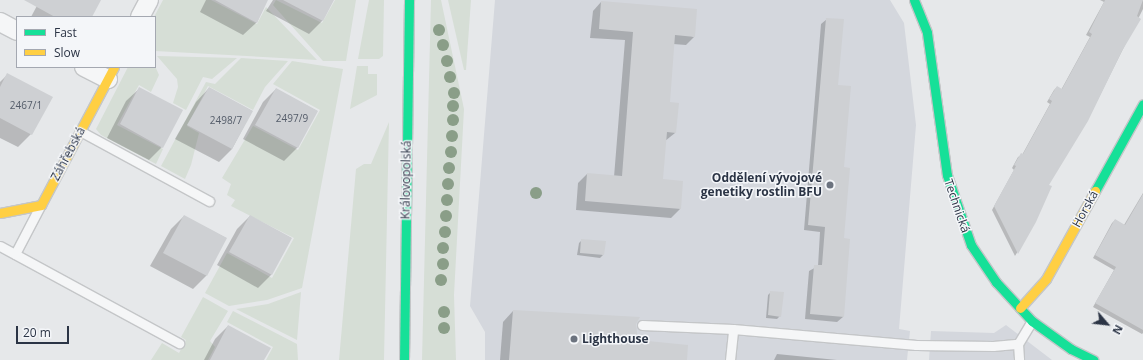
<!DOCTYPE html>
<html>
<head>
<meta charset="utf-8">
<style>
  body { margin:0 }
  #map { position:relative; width:1143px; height:360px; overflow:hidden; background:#e6e8ea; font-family:"Open Sans",sans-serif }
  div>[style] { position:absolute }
  .built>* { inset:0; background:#d4d7dd }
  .green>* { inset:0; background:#d6ded6 }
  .shadow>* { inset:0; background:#0003 }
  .building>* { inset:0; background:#ced0d3 }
  .roads { filter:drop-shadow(1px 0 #c4c6c8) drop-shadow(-1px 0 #c4c6c8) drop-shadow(0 1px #c4c6c8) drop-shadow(0 -1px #c4c6c8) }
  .lane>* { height:9px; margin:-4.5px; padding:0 4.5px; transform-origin:4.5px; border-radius:4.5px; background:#f5f6f7 }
  .street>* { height:18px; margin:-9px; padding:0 9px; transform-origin:9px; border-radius:9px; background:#f5f6f7 }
  .fast>* { height:9px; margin:-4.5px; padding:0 4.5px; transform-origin:4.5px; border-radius:4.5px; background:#16e098 }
  .slow>* { height:9px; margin:-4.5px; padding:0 4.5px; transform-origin:4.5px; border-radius:4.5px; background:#ffcf43 }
  .trees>* { width:12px; height:12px; margin:-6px; border-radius:50%; background:#8a9e88 }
  .dots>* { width:11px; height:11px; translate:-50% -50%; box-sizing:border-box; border:2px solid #f4f6f9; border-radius:50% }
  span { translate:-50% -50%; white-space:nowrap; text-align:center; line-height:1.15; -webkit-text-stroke:3px #f4f6f9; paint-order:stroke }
  .number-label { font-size:10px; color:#545c69 }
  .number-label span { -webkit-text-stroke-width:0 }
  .street-label { font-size:12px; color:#2b3445 }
  .poi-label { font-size:12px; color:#2b3445; font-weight:700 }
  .right { translate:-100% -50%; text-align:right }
  .left { translate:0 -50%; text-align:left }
  .legend { position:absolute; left:16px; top:16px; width:140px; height:52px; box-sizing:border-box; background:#f4f6f9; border:1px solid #a4a8b1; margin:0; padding:5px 7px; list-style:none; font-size:12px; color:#2b3445 }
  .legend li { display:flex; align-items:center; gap:8px; height:20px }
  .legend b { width:20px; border:1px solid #a4a8b1 }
  .north { position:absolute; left:1087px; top:304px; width:40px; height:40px; -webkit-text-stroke:3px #f4f6f9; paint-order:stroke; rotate:118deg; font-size:11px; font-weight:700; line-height:16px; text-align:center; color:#2b3445 }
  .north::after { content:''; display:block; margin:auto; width:14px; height:18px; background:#2b3445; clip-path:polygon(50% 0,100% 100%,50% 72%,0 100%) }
  .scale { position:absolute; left:16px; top:326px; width:53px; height:18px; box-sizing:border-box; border:2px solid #2b3445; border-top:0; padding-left:5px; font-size:12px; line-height:14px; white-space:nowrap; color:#2b3445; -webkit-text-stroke:3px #f4f6f9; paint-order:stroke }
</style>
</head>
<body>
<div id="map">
  <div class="built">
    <div style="clip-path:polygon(495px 0,890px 0,904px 23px,916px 125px,899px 329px,910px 331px,907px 360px,485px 360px,485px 332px,470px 306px)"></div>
    <div style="clip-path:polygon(1006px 325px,1052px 360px,929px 360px,931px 331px,994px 333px)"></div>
  </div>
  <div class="green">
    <div style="clip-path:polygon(163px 0,211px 0,257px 24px,266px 7px,317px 60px,155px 51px,154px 17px)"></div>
    <div style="clip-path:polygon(276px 0,322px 23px,335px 0,356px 0,346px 61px,323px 61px,273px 5px)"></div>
    <div style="clip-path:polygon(369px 0,384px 0,383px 56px,379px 59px,358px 59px)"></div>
    <div style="clip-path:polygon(431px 0,441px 0,464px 109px,454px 295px,456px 360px,422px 360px)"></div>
    <div style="clip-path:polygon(448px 0,471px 0,466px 70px,464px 70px)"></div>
    <div style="clip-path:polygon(157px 56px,237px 58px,212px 79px,203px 77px,186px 110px,173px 103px,178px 87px,177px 79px)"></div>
    <div style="clip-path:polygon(241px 58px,288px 61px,265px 87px,253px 110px,208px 86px,187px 126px,199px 133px,191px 165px,185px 179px,161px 166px,206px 82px,215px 84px)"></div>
    <div style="clip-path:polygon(292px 61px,343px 69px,302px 288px,267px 300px,229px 306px,205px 293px,227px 253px,272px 278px,294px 238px,231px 206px,235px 200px,227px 195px,231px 184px,222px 178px,253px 126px,298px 150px,320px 110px,273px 84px)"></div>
    <div style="clip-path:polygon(155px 66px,159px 75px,151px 92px,139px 85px,117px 125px,163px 149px,156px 164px,101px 135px,96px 129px,128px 67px)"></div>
    <div style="clip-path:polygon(357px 66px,368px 66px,368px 74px,377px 74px,377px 95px,350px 109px)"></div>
    <div style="clip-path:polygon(389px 122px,384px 360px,339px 360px,356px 169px,364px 164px,371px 164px)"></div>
    <div style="clip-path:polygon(301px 292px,297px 340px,236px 309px,268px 304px)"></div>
    <div style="clip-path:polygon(203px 297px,228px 311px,210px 341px,215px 347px,208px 360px,151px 360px,162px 343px,179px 353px,186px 340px,181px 337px)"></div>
    <div style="clip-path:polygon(233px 311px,297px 344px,298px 360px,266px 360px,273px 347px,227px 322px)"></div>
  </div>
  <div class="shadow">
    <div style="clip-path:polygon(40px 0,100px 0,91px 17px,31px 17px)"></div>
    <div style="clip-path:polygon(206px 0,267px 0,257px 22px,243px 35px,200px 12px)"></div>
    <div style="clip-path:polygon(273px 0,333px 0,322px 21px,309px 34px,266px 11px)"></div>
    <div style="clip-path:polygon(1100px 0,1143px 0,1143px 9px,1087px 121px,1048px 185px,1035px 222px,1015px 256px,992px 210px,1014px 170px,1012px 168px,1018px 157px,1022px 155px,1050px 104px,1047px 102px,1054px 90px,1057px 87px,1061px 90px,1090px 37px,1086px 35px,1104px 2px)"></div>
    <div style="clip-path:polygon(601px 2px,694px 37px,686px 45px,673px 44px,669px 103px,675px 133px,665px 141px,662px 180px,680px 209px,671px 218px,576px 210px,578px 183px,587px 174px,614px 177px,625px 40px,590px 38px,593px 11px)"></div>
    <div style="clip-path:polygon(827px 19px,837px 86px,843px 168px,843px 317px,837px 322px,805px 319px,809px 271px,818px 266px,820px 232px,804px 230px,821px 24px)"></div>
    <div style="clip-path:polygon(8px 74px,31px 134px,18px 147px,0 138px,0 82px)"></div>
    <div style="clip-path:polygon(140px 88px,162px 147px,149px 160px,107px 138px,126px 101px)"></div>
    <div style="clip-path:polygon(209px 88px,252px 111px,232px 149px,219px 162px,175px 139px,196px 102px)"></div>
    <div style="clip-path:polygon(276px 89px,317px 111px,297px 148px,284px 161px,243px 139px,263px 102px)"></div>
    <div style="clip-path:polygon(1143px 193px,1143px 333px,1142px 334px,1093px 307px,1114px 270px,1093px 258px,1112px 223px,1115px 220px,1124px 225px)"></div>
    <div style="clip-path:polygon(184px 216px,226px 238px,206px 276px,193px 289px,150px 266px,171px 229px)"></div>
    <div style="clip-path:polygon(250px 216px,291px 238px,271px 275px,258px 288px,217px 265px,237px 229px)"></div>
    <div style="clip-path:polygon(582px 240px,603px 255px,600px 258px,577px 255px,579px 243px)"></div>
    <div style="clip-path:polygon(771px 292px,780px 316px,777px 319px,766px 318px,768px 295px)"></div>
    <div style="clip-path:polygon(513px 311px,637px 340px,686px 360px,500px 360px,503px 322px)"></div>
    <div style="clip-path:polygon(228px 326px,263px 360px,204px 360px,215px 339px)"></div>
    <div style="clip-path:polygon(777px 354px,837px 360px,774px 360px)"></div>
  </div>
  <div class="building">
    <div style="clip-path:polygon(24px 0,101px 0,92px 17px,55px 17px)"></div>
    <div style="clip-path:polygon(215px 0,268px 0,257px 23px)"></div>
    <div style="clip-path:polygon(283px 0,334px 0,323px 21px)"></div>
    <div style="clip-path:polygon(1105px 0,1143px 0,1137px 16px,1141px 19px,1122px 51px,1088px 121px,1049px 185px,1052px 186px,1036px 222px,1018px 254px,994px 206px,1016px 166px,1014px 165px,1021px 153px,1023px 154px,1052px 101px,1049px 99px,1057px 86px,1062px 89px,1092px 34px,1089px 32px)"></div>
    <div style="clip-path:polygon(601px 1px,697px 9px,695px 37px,675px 35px,670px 102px,679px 103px,676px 133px,667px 132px,663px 179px,683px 181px,681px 209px,585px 201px,587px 173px,622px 176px,633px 32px,599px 29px)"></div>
    <div style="clip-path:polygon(826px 18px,844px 19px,838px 85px,851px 86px,844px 167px,850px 168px,844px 238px,850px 239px,844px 317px,810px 314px,814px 265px,822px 265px,825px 227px,808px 225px)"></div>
    <div style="clip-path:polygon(7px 73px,53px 97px,32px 135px,0 118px,0 87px)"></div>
    <div style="clip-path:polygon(139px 87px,183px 110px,163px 148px,120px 124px)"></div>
    <div style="clip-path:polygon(209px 87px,253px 111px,232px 149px,187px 125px)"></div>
    <div style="clip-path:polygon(276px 88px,318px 111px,298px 148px,255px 125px)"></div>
    <div style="clip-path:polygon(1143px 194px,1143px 330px,1095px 303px,1116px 267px,1095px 255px,1115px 219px,1125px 225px)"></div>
    <div style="clip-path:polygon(184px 215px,227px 238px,207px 276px,163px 253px)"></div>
    <div style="clip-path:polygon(250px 215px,292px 238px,272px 275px,229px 252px)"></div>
    <div style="clip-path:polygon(581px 239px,606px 241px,604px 255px,580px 253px)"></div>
    <div style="clip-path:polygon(770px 291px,784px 292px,781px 317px,768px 315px)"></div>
    <div style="clip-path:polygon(513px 310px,640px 317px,636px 324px,638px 340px,688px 345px,687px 360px,509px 360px)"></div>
    <div style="clip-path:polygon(228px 325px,271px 348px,264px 360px,210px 360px)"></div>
  </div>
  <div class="roads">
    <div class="lane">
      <div style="left:80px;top:131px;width:147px;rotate:28.5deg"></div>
      <div style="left:0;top:246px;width:204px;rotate:28.5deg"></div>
      <div style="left:15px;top:254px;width:52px;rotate:-62.4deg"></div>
      <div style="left:642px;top:325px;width:91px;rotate:2.5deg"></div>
      <div style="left:733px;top:329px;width:184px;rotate:5deg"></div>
      <div style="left:916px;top:345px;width:77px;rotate:0.7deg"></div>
      <div style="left:993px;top:346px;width:25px;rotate:-5deg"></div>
      <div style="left:1018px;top:344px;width:27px;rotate:-59deg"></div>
      <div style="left:1018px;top:344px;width:16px;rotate:86deg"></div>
      <div style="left:730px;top:360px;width:31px;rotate:-84deg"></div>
    </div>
    <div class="street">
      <div style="left:140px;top:17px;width:19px;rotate:-62deg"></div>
      <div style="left:0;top:22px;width:19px;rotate:28deg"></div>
      <div style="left:84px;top:67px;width:27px;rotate:27deg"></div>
    </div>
    <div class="fast">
      <div style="left:914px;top:0;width:35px;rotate:68deg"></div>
      <div style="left:927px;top:33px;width:143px;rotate:82deg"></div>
      <div style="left:947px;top:175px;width:74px;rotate:71.1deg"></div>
      <div style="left:971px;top:245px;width:45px;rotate:56deg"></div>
      <div style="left:996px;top:282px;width:53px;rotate:47.3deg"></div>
      <div style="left:1032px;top:321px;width:48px;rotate:35.7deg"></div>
      <div style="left:1071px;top:349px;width:25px;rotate:26deg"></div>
      <div style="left:1095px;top:191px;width:99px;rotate:-61.1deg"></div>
      <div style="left:404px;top:360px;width:360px;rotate:-89.2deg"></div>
    </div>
    <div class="slow">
      <div style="left:0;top:213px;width:42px;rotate:-11deg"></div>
      <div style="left:41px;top:205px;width:156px;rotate:-62.1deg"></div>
      <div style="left:1020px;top:308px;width:39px;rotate:-48deg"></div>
      <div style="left:1046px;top:279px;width:101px;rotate:-60.9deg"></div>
    </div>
  </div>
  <div class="trees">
    <div style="left:439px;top:30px"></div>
    <div style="left:443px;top:45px"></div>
    <div style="left:447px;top:61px"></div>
    <div style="left:450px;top:77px"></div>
    <div style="left:454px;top:93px"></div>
    <div style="left:453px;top:106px"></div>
    <div style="left:453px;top:120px"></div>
    <div style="left:452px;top:136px"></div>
    <div style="left:451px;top:152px"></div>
    <div style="left:449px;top:168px"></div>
    <div style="left:448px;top:184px"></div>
    <div style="left:536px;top:193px"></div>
    <div style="left:447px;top:200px"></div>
    <div style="left:446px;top:216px"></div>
    <div style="left:445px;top:232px"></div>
    <div style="left:443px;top:248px"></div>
    <div style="left:443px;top:264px"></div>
    <div style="left:441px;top:280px"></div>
    <div style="left:444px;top:312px"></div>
    <div style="left:444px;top:328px"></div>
  </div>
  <div class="dots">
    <div style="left:830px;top:185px;background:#6c737f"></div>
    <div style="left:574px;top:339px;background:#6c737f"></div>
  </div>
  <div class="number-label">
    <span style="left:26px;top:106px">2467/1</span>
    <span style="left:292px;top:119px">2497/9</span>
    <span style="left:226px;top:121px">2498/7</span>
  </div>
  <div class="street-label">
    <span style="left:68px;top:154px;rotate:-62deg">Záhřebská</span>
    <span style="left:406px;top:180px;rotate:-89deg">Královopolská</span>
    <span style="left:957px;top:206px;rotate:71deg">Technická</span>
    <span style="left:1085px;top:209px;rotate:-61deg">Horská</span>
  </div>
  <div class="poi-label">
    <span class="right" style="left:822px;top:185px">Oddělení vývojové<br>genetiky rostlin BFU</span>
    <span class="left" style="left:582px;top:339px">Lighthouse</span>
  </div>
  <ul class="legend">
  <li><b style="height:5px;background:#16e098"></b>Fast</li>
  <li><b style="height:5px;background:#ffcf43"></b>Slow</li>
  </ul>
  <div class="north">N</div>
  <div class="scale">20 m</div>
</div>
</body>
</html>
